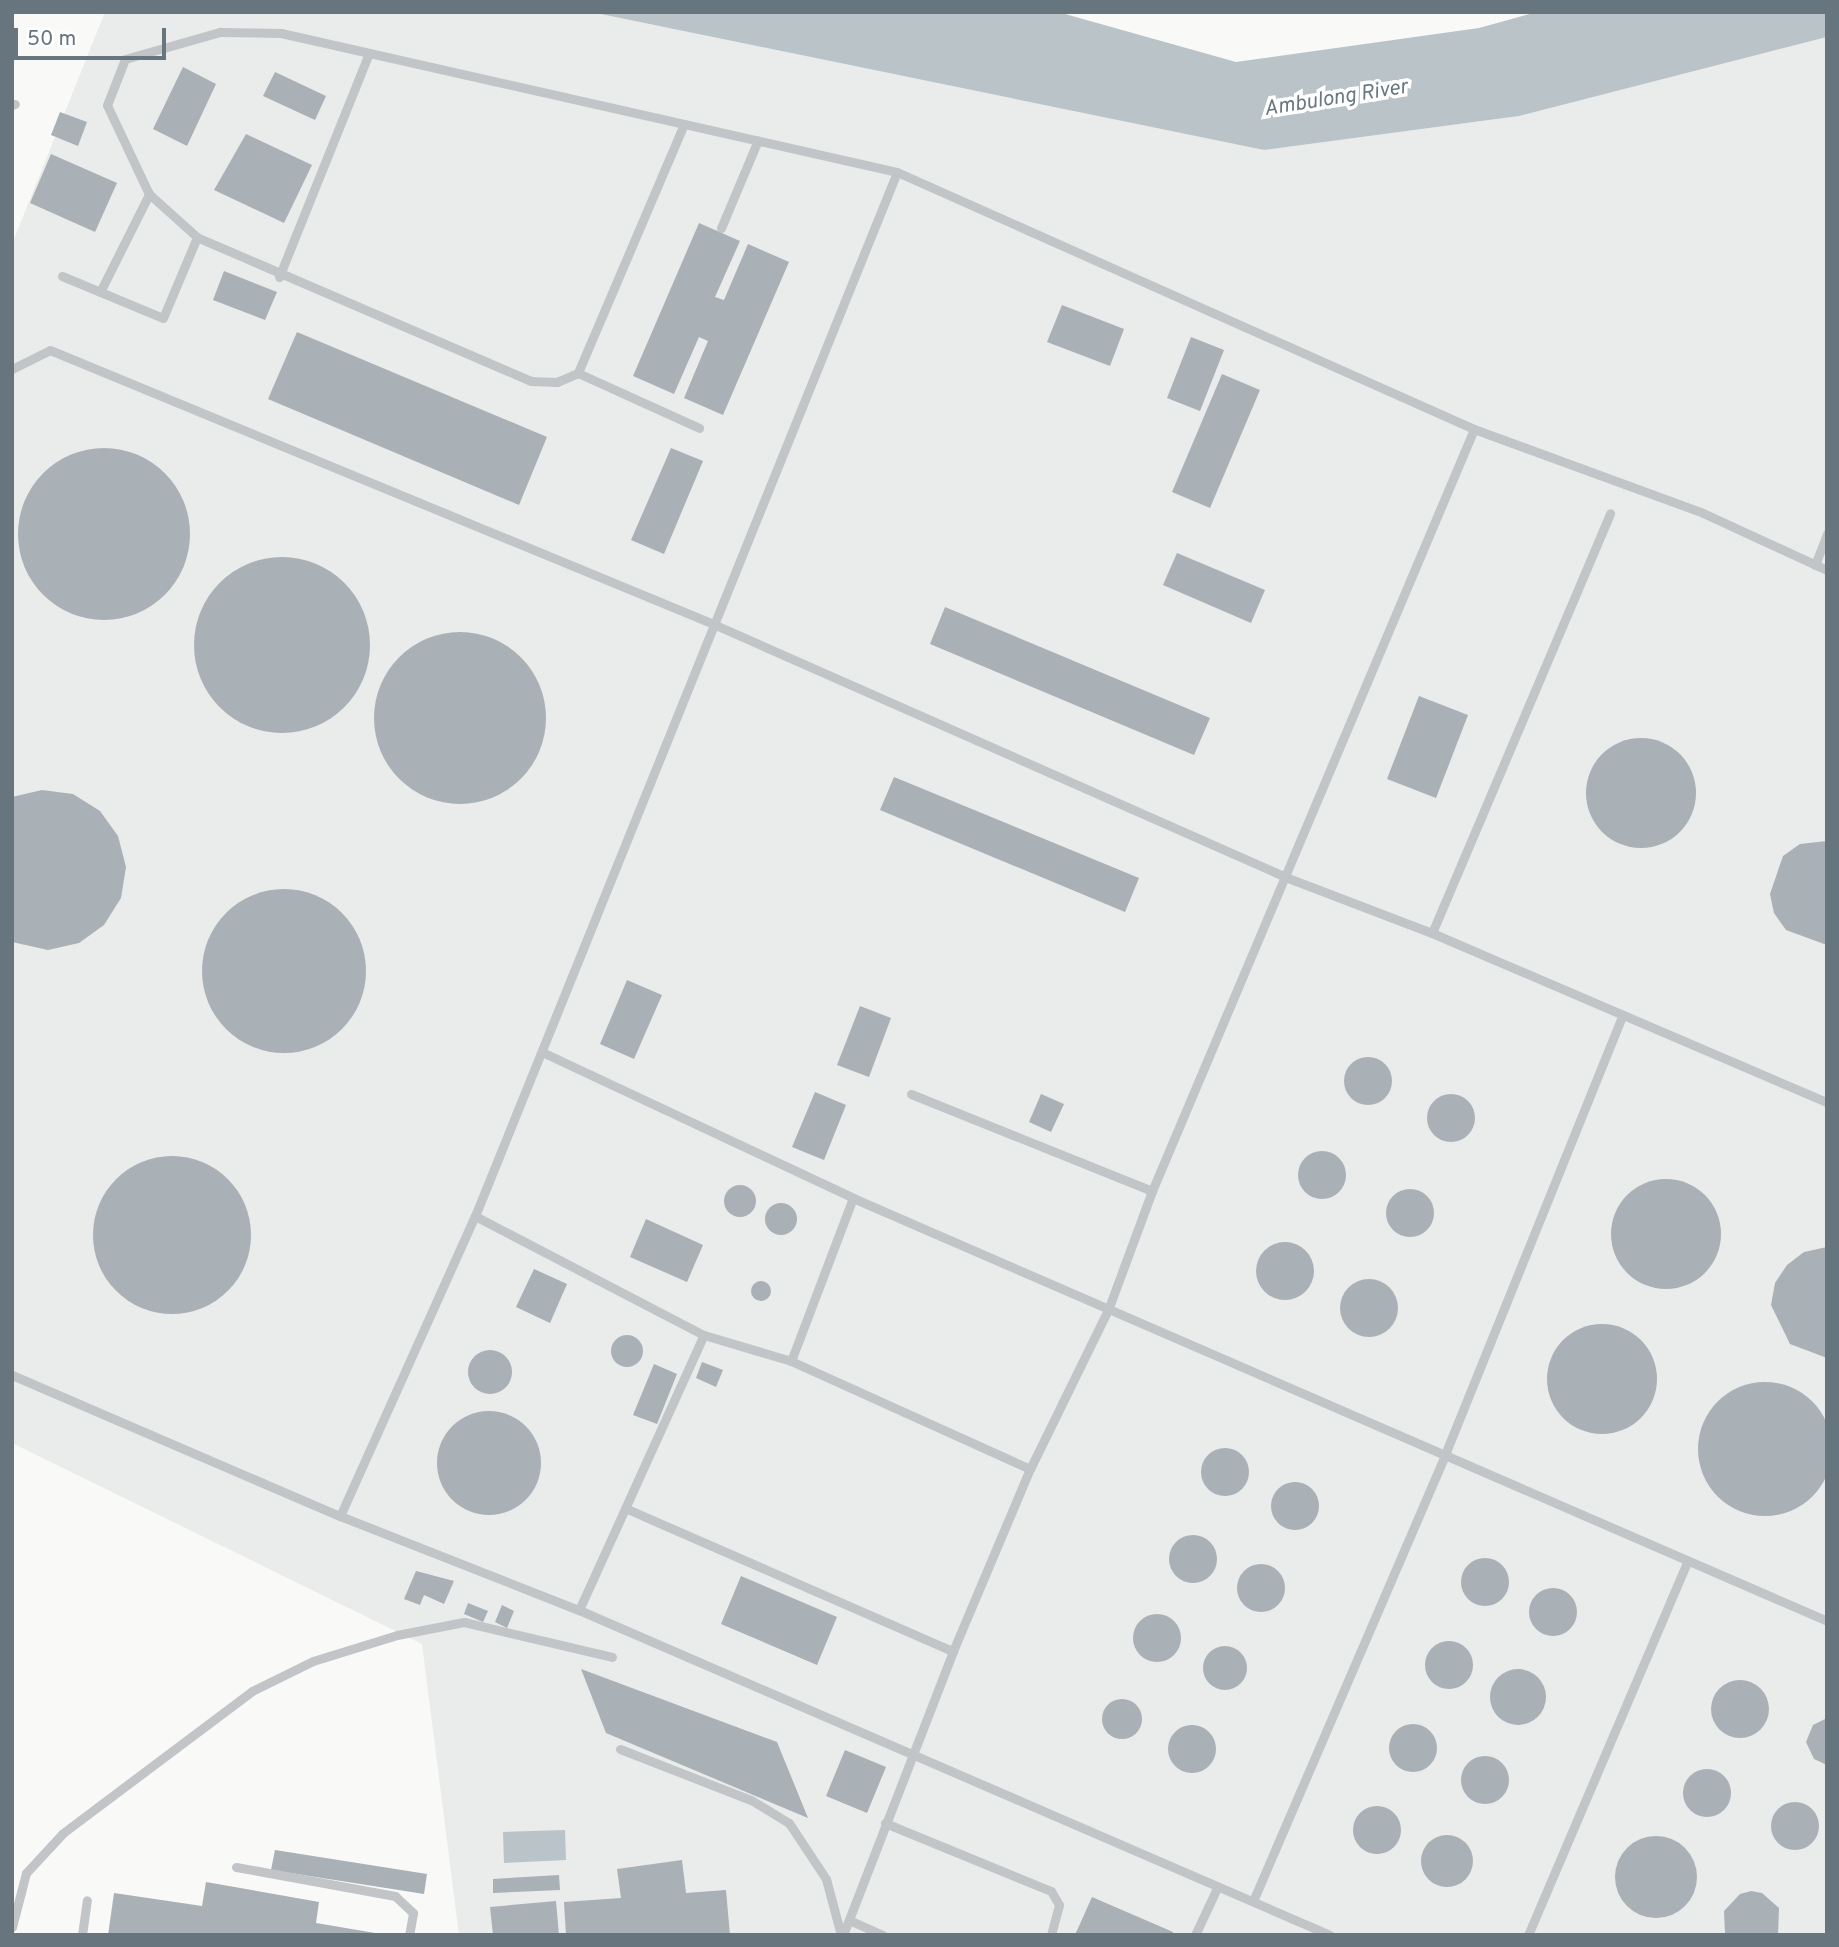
<!DOCTYPE html>
<html>
<head>
<meta charset="utf-8">
<style>
  body { margin:0 }
  #map { position:relative; width:1839px; height:1947px; overflow:hidden; background:#f9f9f7; font-family:Overpass,sans-serif }
  div>[style] { position:absolute }
  .built>* { inset:0; background:#eaebeb }
  .water>* { inset:0; background:#bac4c8 }
  .building>* { inset:0; background:#a9b0b6 }
  .round { border-radius:50% }
  .lane>* { height:9px; margin:-4.5px; padding:0 4.5px; transform-origin:4.5px; border-radius:4.5px; background:#c1c5c8 }
  span { translate:-50% -50%; white-space:nowrap; text-align:center; line-height:1.15; -webkit-text-stroke:7px #fff; paint-order:stroke }
  .water-label { font-size:21px; color:#67797f; font-style:italic }
  .frame { position:absolute; inset:0; border:14px solid #67757f; pointer-events:none }
  .scale { position:absolute; left:14px; top:28px; width:152px; height:32px; box-sizing:border-box; border:4px solid #67757f; border-top:0; padding-left:9px; font-size:21px; line-height:24px; white-space:nowrap; color:#67757f; -webkit-text-stroke:5px #fff; paint-order:stroke }
</style>
</head>
<body>
<div id="map">
  <div class="built">
    <div style="clip-path:polygon(105px 12px,591px 12px,1264px 150px,1519px 116px,1827px 37px,1827px 1935px,459px 1935px,422px 1644px,12px 1443px,12px 244px)"></div>
  </div>
  <div class="water">
    <div style="clip-path:polygon(591px 12px,1058px 12px,1236px 62px,1479px 28px,1537px 12px,1827px 12px,1827px 37px,1519px 116px,1264px 150px)"></div>
    <div style="clip-path:polygon(565px 1830px,566px 1860px,504px 1863px,503px 1832px)"></div>
  </div>
  <div class="building">
    <div style="clip-path:polygon(183px 67px,216px 84px,187px 146px,153px 129px)"></div>
    <div style="clip-path:polygon(275px 72px,326px 96px,315px 120px,263px 96px)"></div>
    <div style="clip-path:polygon(60px 112px,87px 122px,78px 146px,51px 135px)"></div>
    <div style="clip-path:polygon(246px 134px,312px 165px,284px 223px,214px 190px)"></div>
    <div style="clip-path:polygon(51px 154px,117px 183px,95px 232px,30px 203px)"></div>
    <div style="clip-path:polygon(699px 223px,740px 241px,715px 297px,724px 300px,748px 244px,789px 262px,723px 415px,684px 398px,708px 341px,699px 337px,674px 394px,633px 376px)"></div>
    <div style="clip-path:polygon(224px 271px,277px 292px,265px 320px,213px 300px)"></div>
    <div style="clip-path:polygon(1062px 305px,1124px 329px,1110px 366px,1047px 342px)"></div>
    <div style="clip-path:polygon(297px 332px,547px 437px,519px 505px,268px 399px)"></div>
    <div style="clip-path:polygon(1191px 337px,1224px 350px,1200px 411px,1167px 398px)"></div>
    <div style="clip-path:polygon(1222px 374px,1260px 390px,1210px 508px,1172px 492px)"></div>
    <div class="round" style="left:18px;top:448px;width:172px;height:172px"></div>
    <div style="clip-path:polygon(671px 448px,703px 461px,664px 554px,631px 540px)"></div>
    <div style="clip-path:polygon(1177px 553px,1265px 590px,1251px 623px,1163px 585px)"></div>
    <div class="round" style="left:194px;top:557px;width:176px;height:176px"></div>
    <div style="clip-path:polygon(945px 607px,1210px 718px,1194px 755px,930px 644px)"></div>
    <div class="round" style="left:374px;top:632px;width:172px;height:172px"></div>
    <div style="clip-path:polygon(1419px 696px,1468px 715px,1436px 798px,1387px 779px)"></div>
    <div class="round" style="left:1586px;top:738px;width:110px;height:110px"></div>
    <div style="clip-path:polygon(894px 777px,1139px 878px,1125px 912px,880px 810px)"></div>
    <div style="clip-path:polygon(42px 790px,73px 794px,100px 811px,118px 836px,126px 867px,121px 898px,104px 925px,79px 943px,48px 950px,12px 942px,12px 797px)"></div>
    <div style="clip-path:polygon(1827px 841px,1827px 943px,1824px 944px,1786px 930px,1774px 913px,1770px 894px,1783px 856px,1800px 844px)"></div>
    <div class="round" style="left:202px;top:889px;width:164px;height:164px"></div>
    <div style="clip-path:polygon(627px 980px,662px 995px,634px 1059px,600px 1044px)"></div>
    <div style="clip-path:polygon(860px 1006px,891px 1018px,869px 1077px,837px 1065px)"></div>
    <div class="round" style="left:1344px;top:1057px;width:48px;height:48px"></div>
    <div style="clip-path:polygon(815px 1092px,846px 1105px,824px 1160px,792px 1147px)"></div>
    <div style="clip-path:polygon(1041px 1094px,1064px 1104px,1051px 1132px,1029px 1122px)"></div>
    <div class="round" style="left:1427px;top:1094px;width:48px;height:48px"></div>
    <div class="round" style="left:1298px;top:1151px;width:48px;height:48px"></div>
    <div class="round" style="left:93px;top:1156px;width:158px;height:158px"></div>
    <div class="round" style="left:1611px;top:1179px;width:110px;height:110px"></div>
    <div class="round" style="left:724px;top:1185px;width:32px;height:32px"></div>
    <div class="round" style="left:1386px;top:1189px;width:48px;height:48px"></div>
    <div class="round" style="left:765px;top:1203px;width:32px;height:32px"></div>
    <div style="clip-path:polygon(646px 1219px,703px 1245px,687px 1282px,630px 1257px)"></div>
    <div class="round" style="left:1256px;top:1242px;width:58px;height:58px"></div>
    <div style="clip-path:polygon(1827px 1247px,1827px 1358px,1790px 1344px,1771px 1305px,1775px 1283px,1787px 1265px,1804px 1252px)"></div>
    <div style="clip-path:polygon(534px 1269px,567px 1284px,550px 1323px,516px 1307px)"></div>
    <div class="round" style="left:1340px;top:1279px;width:58px;height:58px"></div>
    <div class="round" style="left:751px;top:1281px;width:20px;height:20px"></div>
    <div class="round" style="left:1547px;top:1324px;width:110px;height:110px"></div>
    <div class="round" style="left:611px;top:1335px;width:32px;height:32px"></div>
    <div class="round" style="left:468px;top:1350px;width:44px;height:44px"></div>
    <div style="clip-path:polygon(702px 1362px,723px 1370px,716px 1387px,696px 1378px)"></div>
    <div style="clip-path:polygon(654px 1364px,677px 1374px,657px 1424px,633px 1415px)"></div>
    <div class="round" style="left:1698px;top:1382px;width:134px;height:134px"></div>
    <div class="round" style="left:437px;top:1411px;width:104px;height:104px"></div>
    <div class="round" style="left:1201px;top:1448px;width:48px;height:48px"></div>
    <div class="round" style="left:1271px;top:1482px;width:48px;height:48px"></div>
    <div class="round" style="left:1169px;top:1535px;width:48px;height:48px"></div>
    <div class="round" style="left:1461px;top:1558px;width:48px;height:48px"></div>
    <div class="round" style="left:1237px;top:1564px;width:48px;height:48px"></div>
    <div style="clip-path:polygon(416px 1571px,454px 1581px,444px 1604px,424px 1595px,420px 1605px,404px 1599px)"></div>
    <div style="clip-path:polygon(741px 1576px,837px 1617px,817px 1665px,721px 1624px)"></div>
    <div class="round" style="left:1529px;top:1588px;width:48px;height:48px"></div>
    <div style="clip-path:polygon(468px 1603px,488px 1611px,483px 1622px,464px 1614px)"></div>
    <div style="clip-path:polygon(502px 1605px,514px 1611px,507px 1628px,495px 1622px)"></div>
    <div class="round" style="left:1133px;top:1614px;width:48px;height:48px"></div>
    <div class="round" style="left:1425px;top:1641px;width:48px;height:48px"></div>
    <div class="round" style="left:1203px;top:1646px;width:44px;height:44px"></div>
    <div style="clip-path:polygon(581px 1669px,777px 1742px,808px 1818px,606px 1733px)"></div>
    <div class="round" style="left:1490px;top:1669px;width:56px;height:56px"></div>
    <div class="round" style="left:1711px;top:1680px;width:58px;height:58px"></div>
    <div class="round" style="left:1102px;top:1699px;width:40px;height:40px"></div>
    <div style="clip-path:polygon(1827px 1718px,1827px 1765px,1814px 1759px,1806px 1742px,1813px 1725px)"></div>
    <div class="round" style="left:1389px;top:1724px;width:48px;height:48px"></div>
    <div class="round" style="left:1168px;top:1725px;width:48px;height:48px"></div>
    <div style="clip-path:polygon(845px 1750px,886px 1767px,867px 1813px,826px 1796px)"></div>
    <div class="round" style="left:1461px;top:1756px;width:48px;height:48px"></div>
    <div class="round" style="left:1683px;top:1769px;width:48px;height:48px"></div>
    <div class="round" style="left:1771px;top:1802px;width:48px;height:48px"></div>
    <div class="round" style="left:1353px;top:1806px;width:48px;height:48px"></div>
    <div class="round" style="left:1421px;top:1835px;width:52px;height:52px"></div>
    <div class="round" style="left:1615px;top:1836px;width:82px;height:82px"></div>
    <div style="clip-path:polygon(275px 1850px,427px 1874px,424px 1894px,271px 1870px)"></div>
    <div style="clip-path:polygon(682px 1860px,686px 1893px,726px 1890px,730px 1935px,566px 1935px,564px 1902px,621px 1898px,617px 1869px)"></div>
    <div style="clip-path:polygon(559px 1875px,560px 1890px,493px 1893px,493px 1879px)"></div>
    <div style="clip-path:polygon(206px 1882px,319px 1902px,316px 1923px,387px 1935px,108px 1935px,114px 1893px,202px 1906px)"></div>
    <div style="clip-path:polygon(1751px 1891px,1762px 1893px,1779px 1908px,1778px 1935px,1725px 1933px,1724px 1911px,1740px 1894px)"></div>
    <div style="clip-path:polygon(1092px 1897px,1173px 1932px,1172px 1935px,1075px 1935px)"></div>
    <div style="clip-path:polygon(556px 1901px,559px 1935px,493px 1935px,490px 1907px)"></div>
  </div>
  <div class="lane">
    <div style="left:12px;top:105px;width:3px;rotate:-18deg"></div>
    <div style="left:684px;top:124px;width:271px;rotate:113.1deg"></div>
    <div style="left:578px;top:373px;width:23px;rotate:157deg"></div>
    <div style="left:557px;top:382px;width:26px;rotate:-178deg"></div>
    <div style="left:531px;top:381px;width:364px;rotate:-156.7deg"></div>
    <div style="left:197px;top:237px;width:64px;rotate:-138.1deg"></div>
    <div style="left:149px;top:194px;width:98px;rotate:-115.3deg"></div>
    <div style="left:107px;top:105px;width:49px;rotate:-68.6deg"></div>
    <div style="left:125px;top:59px;width:99px;rotate:-15.9deg"></div>
    <div style="left:220px;top:32px;width:61px;rotate:0.9deg"></div>
    <div style="left:281px;top:33px;width:631px;rotate:12.72deg"></div>
    <div style="left:721px;top:228px;width:95px;rotate:-67.2deg"></div>
    <div style="left:62px;top:276px;width:109px;rotate:22.6deg"></div>
    <div style="left:163px;top:318px;width:88px;rotate:-67.2deg"></div>
    <div style="left:279px;top:277px;width:241px;rotate:-68.1deg"></div>
    <div style="left:100px;top:292px;width:110px;rotate:-63.4deg"></div>
    <div style="left:12px;top:369px;width:42px;rotate:-26.6deg"></div>
    <div style="left:50px;top:350px;width:715px;rotate:22.44deg"></div>
    <div style="left:711px;top:623px;width:631px;rotate:23.84deg"></div>
    <div style="left:1288px;top:878px;width:154px;rotate:20.9deg"></div>
    <div style="left:1432px;top:933px;width:430px;rotate:23.2deg"></div>
    <div style="left:578px;top:373px;width:133px;rotate:24.4deg"></div>
    <div style="left:1815px;top:565px;width:34px;rotate:-69deg"></div>
    <div style="left:1432px;top:933px;width:456px;rotate:-67deg"></div>
    <div style="left:542px;top:1052px;width:344px;rotate:25.1deg"></div>
    <div style="left:853px;top:1198px;width:1062px;rotate:23.47deg"></div>
    <div style="left:911px;top:1094px;width:260px;rotate:21.9deg"></div>
    <div style="left:475px;top:1216px;width:258px;rotate:27.5deg"></div>
    <div style="left:704px;top:1335px;width:91px;rotate:16.6deg"></div>
    <div style="left:791px;top:1361px;width:262px;rotate:24.3deg"></div>
    <div style="left:791px;top:1361px;width:174px;rotate:-69.2deg"></div>
    <div style="left:12px;top:1375px;width:357px;rotate:23.3deg"></div>
    <div style="left:340px;top:1516px;width:257px;rotate:21.5deg"></div>
    <div style="left:579px;top:1610px;width:818px;rotate:23.4deg"></div>
    <div style="left:625px;top:1508px;width:358px;rotate:23.6deg"></div>
    <div style="left:340px;top:1516px;width:329px;rotate:-65.8deg"></div>
    <div style="left:475px;top:1216px;width:1126px;rotate:-67.99deg"></div>
    <div style="left:897px;top:172px;width:632px;rotate:24.01deg"></div>
    <div style="left:1474px;top:429px;width:244px;rotate:20.1deg"></div>
    <div style="left:1703px;top:513px;width:136px;rotate:24.7deg"></div>
    <div style="left:579px;top:1610px;width:302px;rotate:-65.6deg"></div>
    <div style="left:620px;top:1749px;width:141px;rotate:21.3deg"></div>
    <div style="left:751px;top:1800px;width:44px;rotate:31.2deg"></div>
    <div style="left:789px;top:1823px;width:67px;rotate:56.5deg"></div>
    <div style="left:826px;top:1879px;width:58px;rotate:75deg"></div>
    <div style="left:885px;top:1823px;width:179px;rotate:22.3deg"></div>
    <div style="left:1051px;top:1891px;width:16px;rotate:60deg"></div>
    <div style="left:1059px;top:1905px;width:31px;rotate:105deg"></div>
    <div style="left:236px;top:1867px;width:162px;rotate:10.3deg"></div>
    <div style="left:395px;top:1896px;width:25px;rotate:43deg"></div>
    <div style="left:413px;top:1913px;width:22px;rotate:100deg"></div>
    <div style="left:1253px;top:1901px;width:489px;rotate:-66.7deg"></div>
    <div style="left:1446px;top:1452px;width:468px;rotate:-68deg"></div>
    <div style="left:849px;top:1920px;width:37px;rotate:24deg"></div>
    <div style="left:12px;top:1927px;width:56px;rotate:-75.5deg"></div>
    <div style="left:26px;top:1873px;width:54px;rotate:-47.2deg"></div>
    <div style="left:63px;top:1833px;width:236px;rotate:-36.9deg"></div>
    <div style="left:252px;top:1691px;width:68px;rotate:-26.2deg"></div>
    <div style="left:313px;top:1661px;width:88px;rotate:-17.2deg"></div>
    <div style="left:397px;top:1635px;width:68px;rotate:-11deg"></div>
    <div style="left:464px;top:1622px;width:152px;rotate:13.3deg"></div>
    <div style="left:82px;top:1935px;width:35px;rotate:-82deg"></div>
    <div style="left:843px;top:1935px;width:305px;rotate:-68.8deg"></div>
    <div style="left:953px;top:1651px;width:198px;rotate:-67.1deg"></div>
    <div style="left:1030px;top:1469px;width:177px;rotate:-63.9deg"></div>
    <div style="left:1108px;top:1310px;width:127px;rotate:-69.7deg"></div>
    <div style="left:1152px;top:1191px;width:827px;rotate:-67.09deg"></div>
    <div style="left:1195px;top:1935px;width:52px;rotate:-64.9deg"></div>
    <div style="left:1528px;top:1935px;width:405px;rotate:-66.9deg"></div>
  </div>
  <div class="water-label">
    <span style="left:1336px;top:99px;rotate:-9deg">Ambulong River</span>
  </div>
  <div class="frame"></div>
  <div class="scale">50 m</div>
</div>
</body>
</html>
